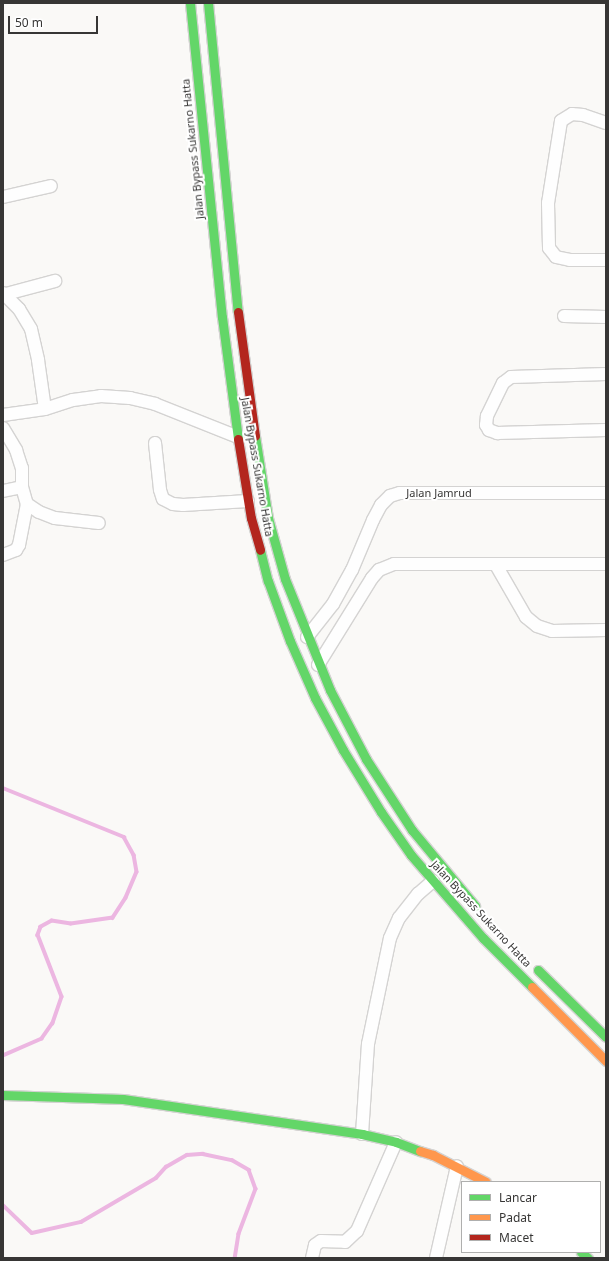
<!DOCTYPE html>
<html>
<head>
<meta charset="utf-8">
<style>
  body { margin:0 }
  #map { position:relative; width:609px; height:1261px; overflow:hidden; background:#faf9f7; font-family:"Noto Sans",sans-serif }
  div>[style] { position:absolute }
  .stream>* { height:3.5px; margin:-1.75px; padding:0 1.75px; transform-origin:1.75px; border-radius:1.75px; background:#ecb6e1 }
  .roads { filter:drop-shadow(1px 0 #d4d3d2) drop-shadow(-1px 0 #d4d3d2) drop-shadow(0 1px #d4d3d2) drop-shadow(0 -1px #d4d3d2) }
  .street>* { height:12px; margin:-6px; padding:0 6px; transform-origin:6px; border-radius:6px; background:#fefefe }
  .fast>* { height:9px; margin:-4.5px; padding:0 4.5px; transform-origin:4.5px; border-radius:4.5px; background:#63d668 }
  .slow>* { height:9px; margin:-4.5px; padding:0 4.5px; transform-origin:4.5px; border-radius:4.5px; background:#ff974d }
  .jam>* { height:9px; margin:-4.5px; padding:0 4.5px; transform-origin:4.5px; border-radius:4.5px; background:#b3261e }
  span { translate:-50% -50%; white-space:nowrap; text-align:center; line-height:1.15; -webkit-text-stroke:4px #fff; paint-order:stroke }
  .street-label { font-size:11px; color:#373635 }
  .frame { position:absolute; inset:0; border:4px solid #373635; pointer-events:none }
  .legend { position:absolute; left:461px; top:1181px; width:140px; height:72px; box-sizing:border-box; background:#fff; border:1px solid #afafae; margin:0; padding:5px 7px; list-style:none; font-size:12px; color:#373635 }
  .legend li { display:flex; align-items:center; gap:8px; height:20px }
  .legend b { width:20px; border:1px solid #afafae }
  .scale { position:absolute; left:8px; top:16px; width:90px; height:18px; box-sizing:border-box; border:2px solid #373635; border-top:0; padding-left:5px; font-size:12px; line-height:14px; white-space:nowrap; color:#373635; -webkit-text-stroke:3px #fff; paint-order:stroke }
</style>
</head>
<body>
<div id="map">
  <div class="stream">
    <div style="left:3px;top:788px;width:131px;rotate:22deg"></div>
    <div style="left:124px;top:837px;width:21px;rotate:61deg"></div>
    <div style="left:134px;top:855px;width:17px;rotate:80deg"></div>
    <div style="left:137px;top:872px;width:28px;rotate:113deg"></div>
    <div style="left:126px;top:898px;width:24px;rotate:123deg"></div>
    <div style="left:113px;top:918px;width:42px;rotate:171.9deg"></div>
    <div style="left:71px;top:924px;width:19px;rotate:-171deg"></div>
    <div style="left:52px;top:921px;width:13px;rotate:151deg"></div>
    <div style="left:41px;top:927px;width:9px;rotate:111deg"></div>
    <div style="left:38px;top:935px;width:66px;rotate:68.8deg"></div>
    <div style="left:62px;top:997px;width:28px;rotate:109deg"></div>
    <div style="left:53px;top:1023px;width:19px;rotate:125deg"></div>
    <div style="left:42px;top:1039px;width:43px;rotate:156.4deg"></div>
    <div style="left:3px;top:1205px;width:40px;rotate:44deg"></div>
    <div style="left:32px;top:1233px;width:50px;rotate:-12.7deg"></div>
    <div style="left:81px;top:1222px;width:87px;rotate:-30.4deg"></div>
    <div style="left:156px;top:1178px;width:15px;rotate:-48deg"></div>
    <div style="left:166px;top:1167px;width:24px;rotate:-30deg"></div>
    <div style="left:187px;top:1155px;width:16px;rotate:-4deg"></div>
    <div style="left:203px;top:1154px;width:30px;rotate:12deg"></div>
    <div style="left:232px;top:1160px;width:20px;rotate:30deg"></div>
    <div style="left:249px;top:1170px;width:20px;rotate:70deg"></div>
    <div style="left:256px;top:1189px;width:48px;rotate:110.7deg"></div>
    <div style="left:239px;top:1234px;width:24px;rotate:99deg"></div>
  </div>
  <div class="roads">
    <div class="street">
      <div style="left:606px;top:123px;width:24px;rotate:-161deg"></div>
      <div style="left:583px;top:115px;width:11px;rotate:-175deg"></div>
      <div style="left:572px;top:114px;width:13px;rotate:148deg"></div>
      <div style="left:561px;top:121px;width:83px;rotate:99deg"></div>
      <div style="left:548px;top:203px;width:45px;rotate:88.7deg"></div>
      <div style="left:549px;top:248px;width:11px;rotate:52deg"></div>
      <div style="left:556px;top:257px;width:14px;rotate:12deg"></div>
      <div style="left:570px;top:260px;width:36px"></div>
      <div style="left:3px;top:197px;width:49px;rotate:-12.9deg"></div>
      <div style="left:3px;top:293px;width:23px;rotate:45deg"></div>
      <div style="left:19px;top:309px;width:23px;rotate:59deg"></div>
      <div style="left:31px;top:329px;width:32px;rotate:77deg"></div>
      <div style="left:38px;top:360px;width:49px;rotate:81.9deg"></div>
      <div style="left:6px;top:294px;width:51px;rotate:-14.9deg"></div>
      <div style="left:564px;top:316px;width:42px;rotate:1.4deg"></div>
      <div style="left:606px;top:374px;width:95px;rotate:178.2deg"></div>
      <div style="left:511px;top:377px;width:10px;rotate:143deg"></div>
      <div style="left:503px;top:383px;width:37px;rotate:116deg"></div>
      <div style="left:487px;top:416px;width:9px;rotate:96deg"></div>
      <div style="left:486px;top:425px;width:6px;rotate:59deg"></div>
      <div style="left:489px;top:430px;width:9px;rotate:21deg"></div>
      <div style="left:497px;top:433px;width:109px;rotate:-1.6deg"></div>
      <div style="left:3px;top:415px;width:42px;rotate:-8.1deg"></div>
      <div style="left:45px;top:409px;width:29px;rotate:-18deg"></div>
      <div style="left:73px;top:400px;width:28px;rotate:-8deg"></div>
      <div style="left:101px;top:396px;width:29px;rotate:4deg"></div>
      <div style="left:130px;top:398px;width:26px;rotate:13deg"></div>
      <div style="left:155px;top:404px;width:89px;rotate:21.7deg"></div>
      <div style="left:3px;top:428px;width:26px;rotate:59deg"></div>
      <div style="left:16px;top:450px;width:19px;rotate:72deg"></div>
      <div style="left:22px;top:468px;width:19px;rotate:90deg"></div>
      <div style="left:22px;top:487px;width:18px;rotate:74deg"></div>
      <div style="left:27px;top:504px;width:14px;rotate:34deg"></div>
      <div style="left:39px;top:512px;width:17px;rotate:21deg"></div>
      <div style="left:55px;top:518px;width:44px;rotate:6.5deg"></div>
      <div style="left:155px;top:443px;width:47px;rotate:83.9deg"></div>
      <div style="left:160px;top:490px;width:9px;rotate:72deg"></div>
      <div style="left:163px;top:499px;width:11px;rotate:27deg"></div>
      <div style="left:173px;top:504px;width:10px;rotate:6deg"></div>
      <div style="left:183px;top:505px;width:65px;rotate:-3.5deg"></div>
      <div style="left:3px;top:491px;width:19px;rotate:-12deg"></div>
      <div style="left:3px;top:555px;width:14px;rotate:-21deg"></div>
      <div style="left:16px;top:550px;width:6px;rotate:-59deg"></div>
      <div style="left:19px;top:545px;width:42px;rotate:-79deg"></div>
      <div style="left:496px;top:565px;width:60px;rotate:60deg"></div>
      <div style="left:526px;top:617px;width:14px;rotate:39deg"></div>
      <div style="left:537px;top:626px;width:16px;rotate:18deg"></div>
      <div style="left:552px;top:631px;width:54px;rotate:-1.1deg"></div>
      <div style="left:307px;top:637px;width:42px;rotate:-51.8deg"></div>
      <div style="left:333px;top:604px;width:39px;rotate:-61deg"></div>
      <div style="left:352px;top:570px;width:54px;rotate:-67.2deg"></div>
      <div style="left:373px;top:520px;width:17px;rotate:-62deg"></div>
      <div style="left:381px;top:505px;width:13px;rotate:-45deg"></div>
      <div style="left:390px;top:496px;width:10px;rotate:-17deg"></div>
      <div style="left:400px;top:493px;width:206px"></div>
      <div style="left:318px;top:665px;width:102px;rotate:-58.2deg"></div>
      <div style="left:372px;top:578px;width:11px;rotate:-49deg"></div>
      <div style="left:379px;top:570px;width:16px;rotate:-22deg"></div>
      <div style="left:394px;top:564px;width:212px"></div>
      <div style="left:362px;top:1134px;width:90px;rotate:-86.2deg"></div>
      <div style="left:368px;top:1044px;width:108px;rotate:-78.3deg"></div>
      <div style="left:390px;top:938px;width:22px;rotate:-66deg"></div>
      <div style="left:399px;top:918px;width:31px;rotate:-52deg"></div>
      <div style="left:418px;top:894px;width:20px;rotate:-41deg"></div>
      <div style="left:312px;top:1258px;width:13px;rotate:-77deg"></div>
      <div style="left:315px;top:1245px;width:7px;rotate:-34deg"></div>
      <div style="left:321px;top:1241px;width:24px;rotate:2deg"></div>
      <div style="left:345px;top:1242px;width:16px;rotate:-43deg"></div>
      <div style="left:357px;top:1231px;width:97px;rotate:-66.3deg"></div>
      <div style="left:436px;top:1258px;width:94px;rotate:-77.1deg"></div>
    </div>
    <div class="fast">
      <div style="left:190px;top:3px;width:316px;rotate:84.2deg"></div>
      <div style="left:222px;top:317px;width:123px;rotate:82.5deg"></div>
      <div style="left:208px;top:3px;width:310px;rotate:84.5deg"></div>
      <div style="left:255px;top:436px;width:83px;rotate:81deg"></div>
      <div style="left:268px;top:518px;width:63px;rotate:74.4deg"></div>
      <div style="left:285px;top:579px;width:120px;rotate:67.9deg"></div>
      <div style="left:330px;top:690px;width:78px;rotate:62.4deg"></div>
      <div style="left:366px;top:759px;width:85px;rotate:57.1deg"></div>
      <div style="left:412px;top:830px;width:99px;rotate:50.3deg"></div>
      <div style="left:260px;top:550px;width:32px;rotate:76deg"></div>
      <div style="left:268px;top:581px;width:64px;rotate:69.9deg"></div>
      <div style="left:290px;top:641px;width:62px;rotate:66.3deg"></div>
      <div style="left:315px;top:698px;width:59px;rotate:61.7deg"></div>
      <div style="left:343px;top:750px;width:73px;rotate:58.5deg"></div>
      <div style="left:381px;top:812px;width:52px;rotate:55.1deg"></div>
      <div style="left:411px;top:855px;width:110px;rotate:49.1deg"></div>
      <div style="left:483px;top:938px;width:69px;rotate:45deg"></div>
      <div style="left:538px;top:970px;width:95px;rotate:44.6deg"></div>
      <div style="left:3px;top:1095px;width:120px;rotate:1.9deg"></div>
      <div style="left:123px;top:1099px;width:242px;rotate:8.3deg"></div>
      <div style="left:362px;top:1134px;width:35px;rotate:13deg"></div>
      <div style="left:396px;top:1142px;width:26px;rotate:21deg"></div>
      <div style="left:581px;top:1252px;width:9px;rotate:41deg"></div>
    </div>
    <div class="slow">
      <div style="left:532px;top:987px;width:105px;rotate:45deg"></div>
      <div style="left:420px;top:1151px;width:14px;rotate:17deg"></div>
      <div style="left:433px;top:1155px;width:59px;rotate:27deg"></div>
    </div>
    <div class="jam">
      <div style="left:238px;top:312px;width:125px;rotate:82.2deg"></div>
      <div style="left:238px;top:439px;width:80px;rotate:80.7deg"></div>
      <div style="left:251px;top:518px;width:33px;rotate:74deg"></div>
    </div>
  </div>
  <div class="street-label">
    <span style="left:193px;top:149px;rotate:-96deg">Jalan Bypass Sukarno Hatta</span>
    <span style="left:257px;top:467px;rotate:80deg">Jalan Bypass Sukarno Hatta</span>
    <span style="left:439px;top:493px">Jalan Jamrud</span>
    <span style="left:481px;top:914px;rotate:47deg">Jalan Bypass Sukarno Hatta</span>
  </div>
  <div class="frame"></div>
  <ul class="legend">
  <li><b style="height:5px;background:#63d668"></b>Lancar</li>
  <li><b style="height:5px;background:#ff974d"></b>Padat</li>
  <li><b style="height:5px;background:#b3261e"></b>Macet</li>
  </ul>
  <div class="scale">50 m</div>
</div>
</body>
</html>
